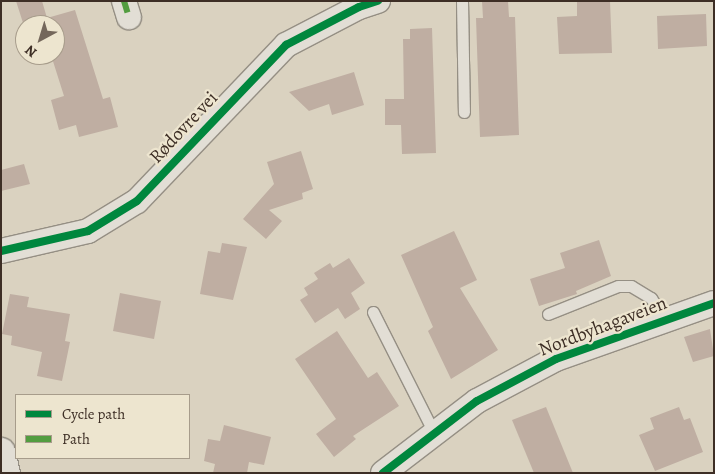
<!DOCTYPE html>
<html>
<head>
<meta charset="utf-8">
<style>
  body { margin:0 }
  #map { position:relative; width:715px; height:474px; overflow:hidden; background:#dad2c0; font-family:Alegreya,serif }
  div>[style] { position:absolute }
  .building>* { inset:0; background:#bfaea2 }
  .roads { filter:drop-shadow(1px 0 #958f84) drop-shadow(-1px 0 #958f84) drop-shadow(0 1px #958f84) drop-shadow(0 -1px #958f84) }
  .service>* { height:11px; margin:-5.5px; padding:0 5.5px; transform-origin:5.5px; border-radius:5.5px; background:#e2ded5 }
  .minor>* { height:24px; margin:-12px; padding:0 12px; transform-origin:12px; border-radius:12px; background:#e2ded5 }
  .tertiary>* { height:28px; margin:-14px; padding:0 14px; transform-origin:14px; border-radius:14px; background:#e2ded5 }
  .quiet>* { height:6px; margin-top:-3px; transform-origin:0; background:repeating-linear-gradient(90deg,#539d40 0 12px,transparent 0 18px) }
  .cycleway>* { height:8px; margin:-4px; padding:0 4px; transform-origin:4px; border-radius:4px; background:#00873e }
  span { translate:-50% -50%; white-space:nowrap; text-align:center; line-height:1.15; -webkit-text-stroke:4.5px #ede5cf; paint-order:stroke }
  .street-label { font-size:19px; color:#3d2e25 }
  .frame { position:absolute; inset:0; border:2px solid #3d2e25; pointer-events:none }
  .legend { position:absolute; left:15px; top:394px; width:175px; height:65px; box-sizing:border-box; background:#ede5cf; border:1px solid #a79c8b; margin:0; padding:6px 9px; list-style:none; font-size:15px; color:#3d2e25 }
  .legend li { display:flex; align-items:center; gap:10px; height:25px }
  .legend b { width:25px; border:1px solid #a79c8b }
  .north { position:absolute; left:15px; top:15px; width:50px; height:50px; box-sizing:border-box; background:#ede5cf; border:1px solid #a79c8b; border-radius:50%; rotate:219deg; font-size:14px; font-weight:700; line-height:20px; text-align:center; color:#3d2e25 }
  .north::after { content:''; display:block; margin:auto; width:18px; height:22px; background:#74675b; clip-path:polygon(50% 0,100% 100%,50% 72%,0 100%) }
</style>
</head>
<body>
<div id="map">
  <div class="building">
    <div style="clip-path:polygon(16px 1px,42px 1px,47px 18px,75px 10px,103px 99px,110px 97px,118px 127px,79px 137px,76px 125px,59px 130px,51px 100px,64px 96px,51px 55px,55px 55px,55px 25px,42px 25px,41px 21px,24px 26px)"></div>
    <div style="clip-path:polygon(482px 1px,508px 1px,509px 17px,515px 17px,519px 135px,480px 137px,476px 18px,483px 18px)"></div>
    <div style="clip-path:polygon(577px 1px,610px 1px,612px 53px,559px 54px,557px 17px,577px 16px)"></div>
    <div style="clip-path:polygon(706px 14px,707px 46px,658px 49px,657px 16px)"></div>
    <div style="clip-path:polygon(432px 28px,436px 153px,402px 154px,401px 125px,385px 125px,385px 99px,404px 99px,403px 39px,410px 39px,410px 29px)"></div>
    <div style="clip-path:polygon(354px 72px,364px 105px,332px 115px,329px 104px,309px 111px,289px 92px)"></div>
    <div style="clip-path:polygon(301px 151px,313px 189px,302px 193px,303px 199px,269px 210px,282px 221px,266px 239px,243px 219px,274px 184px,267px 162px)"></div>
    <div style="clip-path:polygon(24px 164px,30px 184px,1px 191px,1px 170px)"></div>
    <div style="clip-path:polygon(454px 231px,477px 280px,460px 288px,498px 350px,451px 379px,428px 331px,433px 327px,401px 255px)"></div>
    <div style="clip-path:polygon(599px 240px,611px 276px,576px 291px,577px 294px,539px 306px,530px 279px,565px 268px,560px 253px)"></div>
    <div style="clip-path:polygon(222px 243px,247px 247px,233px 300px,200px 294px,208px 251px,220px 253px)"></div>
    <div style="clip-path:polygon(349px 258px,365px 283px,351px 293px,360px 309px,345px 319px,338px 308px,315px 323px,300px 300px,308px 295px,304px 288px,318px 279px,314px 273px,330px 263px,333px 268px)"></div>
    <div style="clip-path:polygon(120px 293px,161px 301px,154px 339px,113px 331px)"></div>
    <div style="clip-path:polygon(10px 294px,29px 297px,27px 307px,70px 314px,65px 341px,70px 342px,62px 381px,37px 376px,42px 352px,11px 345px,12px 336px,2px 334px)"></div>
    <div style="clip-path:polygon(710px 329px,714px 356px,693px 362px,684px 337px)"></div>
    <div style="clip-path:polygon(337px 331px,368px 378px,377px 372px,399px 406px,353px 436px,356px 439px,334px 457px,316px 434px,336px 419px,295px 359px)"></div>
    <div style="clip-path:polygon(546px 407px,573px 473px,534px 473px,512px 420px)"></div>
    <div style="clip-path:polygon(679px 407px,684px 420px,690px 418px,703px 452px,655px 471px,639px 435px,654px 429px,650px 418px)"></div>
    <div style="clip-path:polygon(224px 425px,271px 437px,264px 465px,249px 462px,247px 473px,213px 473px,215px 464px,204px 461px,208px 439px,220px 441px)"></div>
  </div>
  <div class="roads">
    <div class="service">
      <div style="left:462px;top:1px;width:111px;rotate:89deg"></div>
      <div style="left:373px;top:312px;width:136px;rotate:63.2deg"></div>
      <div style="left:548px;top:314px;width:75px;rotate:-21.8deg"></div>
      <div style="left:618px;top:286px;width:13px"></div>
      <div style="left:631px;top:286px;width:23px;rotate:31deg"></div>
      <div style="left:651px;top:298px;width:26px;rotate:58deg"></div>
    </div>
    <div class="minor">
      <div style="left:124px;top:1px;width:17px;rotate:73deg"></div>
      <div style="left:1px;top:251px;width:89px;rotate:-12.9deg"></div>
      <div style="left:88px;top:231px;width:57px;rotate:-31.5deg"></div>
      <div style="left:137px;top:201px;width:216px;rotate:-46.3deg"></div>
      <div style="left:286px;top:45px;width:82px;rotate:-27.5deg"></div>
      <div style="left:359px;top:7px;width:20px;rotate:-18deg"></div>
      <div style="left:383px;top:473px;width:118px;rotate:-37.5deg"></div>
      <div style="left:477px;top:401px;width:89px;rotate:-28deg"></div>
      <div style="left:556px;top:359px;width:168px;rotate:-19.5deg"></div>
    </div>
    <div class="tertiary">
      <div style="left:1px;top:452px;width:22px;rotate:77deg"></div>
    </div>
  </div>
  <div class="quiet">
    <div style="left:124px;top:1px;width:17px;rotate:73deg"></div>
  </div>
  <div class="cycleway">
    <div style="left:1px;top:251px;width:89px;rotate:-12.9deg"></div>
    <div style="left:88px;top:231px;width:57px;rotate:-31.5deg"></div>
    <div style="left:137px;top:201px;width:216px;rotate:-46.3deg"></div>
    <div style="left:286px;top:45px;width:82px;rotate:-27.5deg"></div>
    <div style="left:359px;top:7px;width:20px;rotate:-18deg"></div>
    <div style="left:383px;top:473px;width:118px;rotate:-37.5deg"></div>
    <div style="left:477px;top:401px;width:89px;rotate:-28deg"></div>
    <div style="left:556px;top:359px;width:168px;rotate:-19.5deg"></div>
  </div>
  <div class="street-label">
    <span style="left:184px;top:128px;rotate:-47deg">Rødovre vei</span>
    <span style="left:603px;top:327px;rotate:-21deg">Nordbyhagaveien</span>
  </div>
  <div class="frame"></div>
  <ul class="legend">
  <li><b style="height:6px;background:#00873e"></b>Cycle path</li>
  <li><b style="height:6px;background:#539d40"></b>Path</li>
  </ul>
  <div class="north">N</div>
</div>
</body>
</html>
